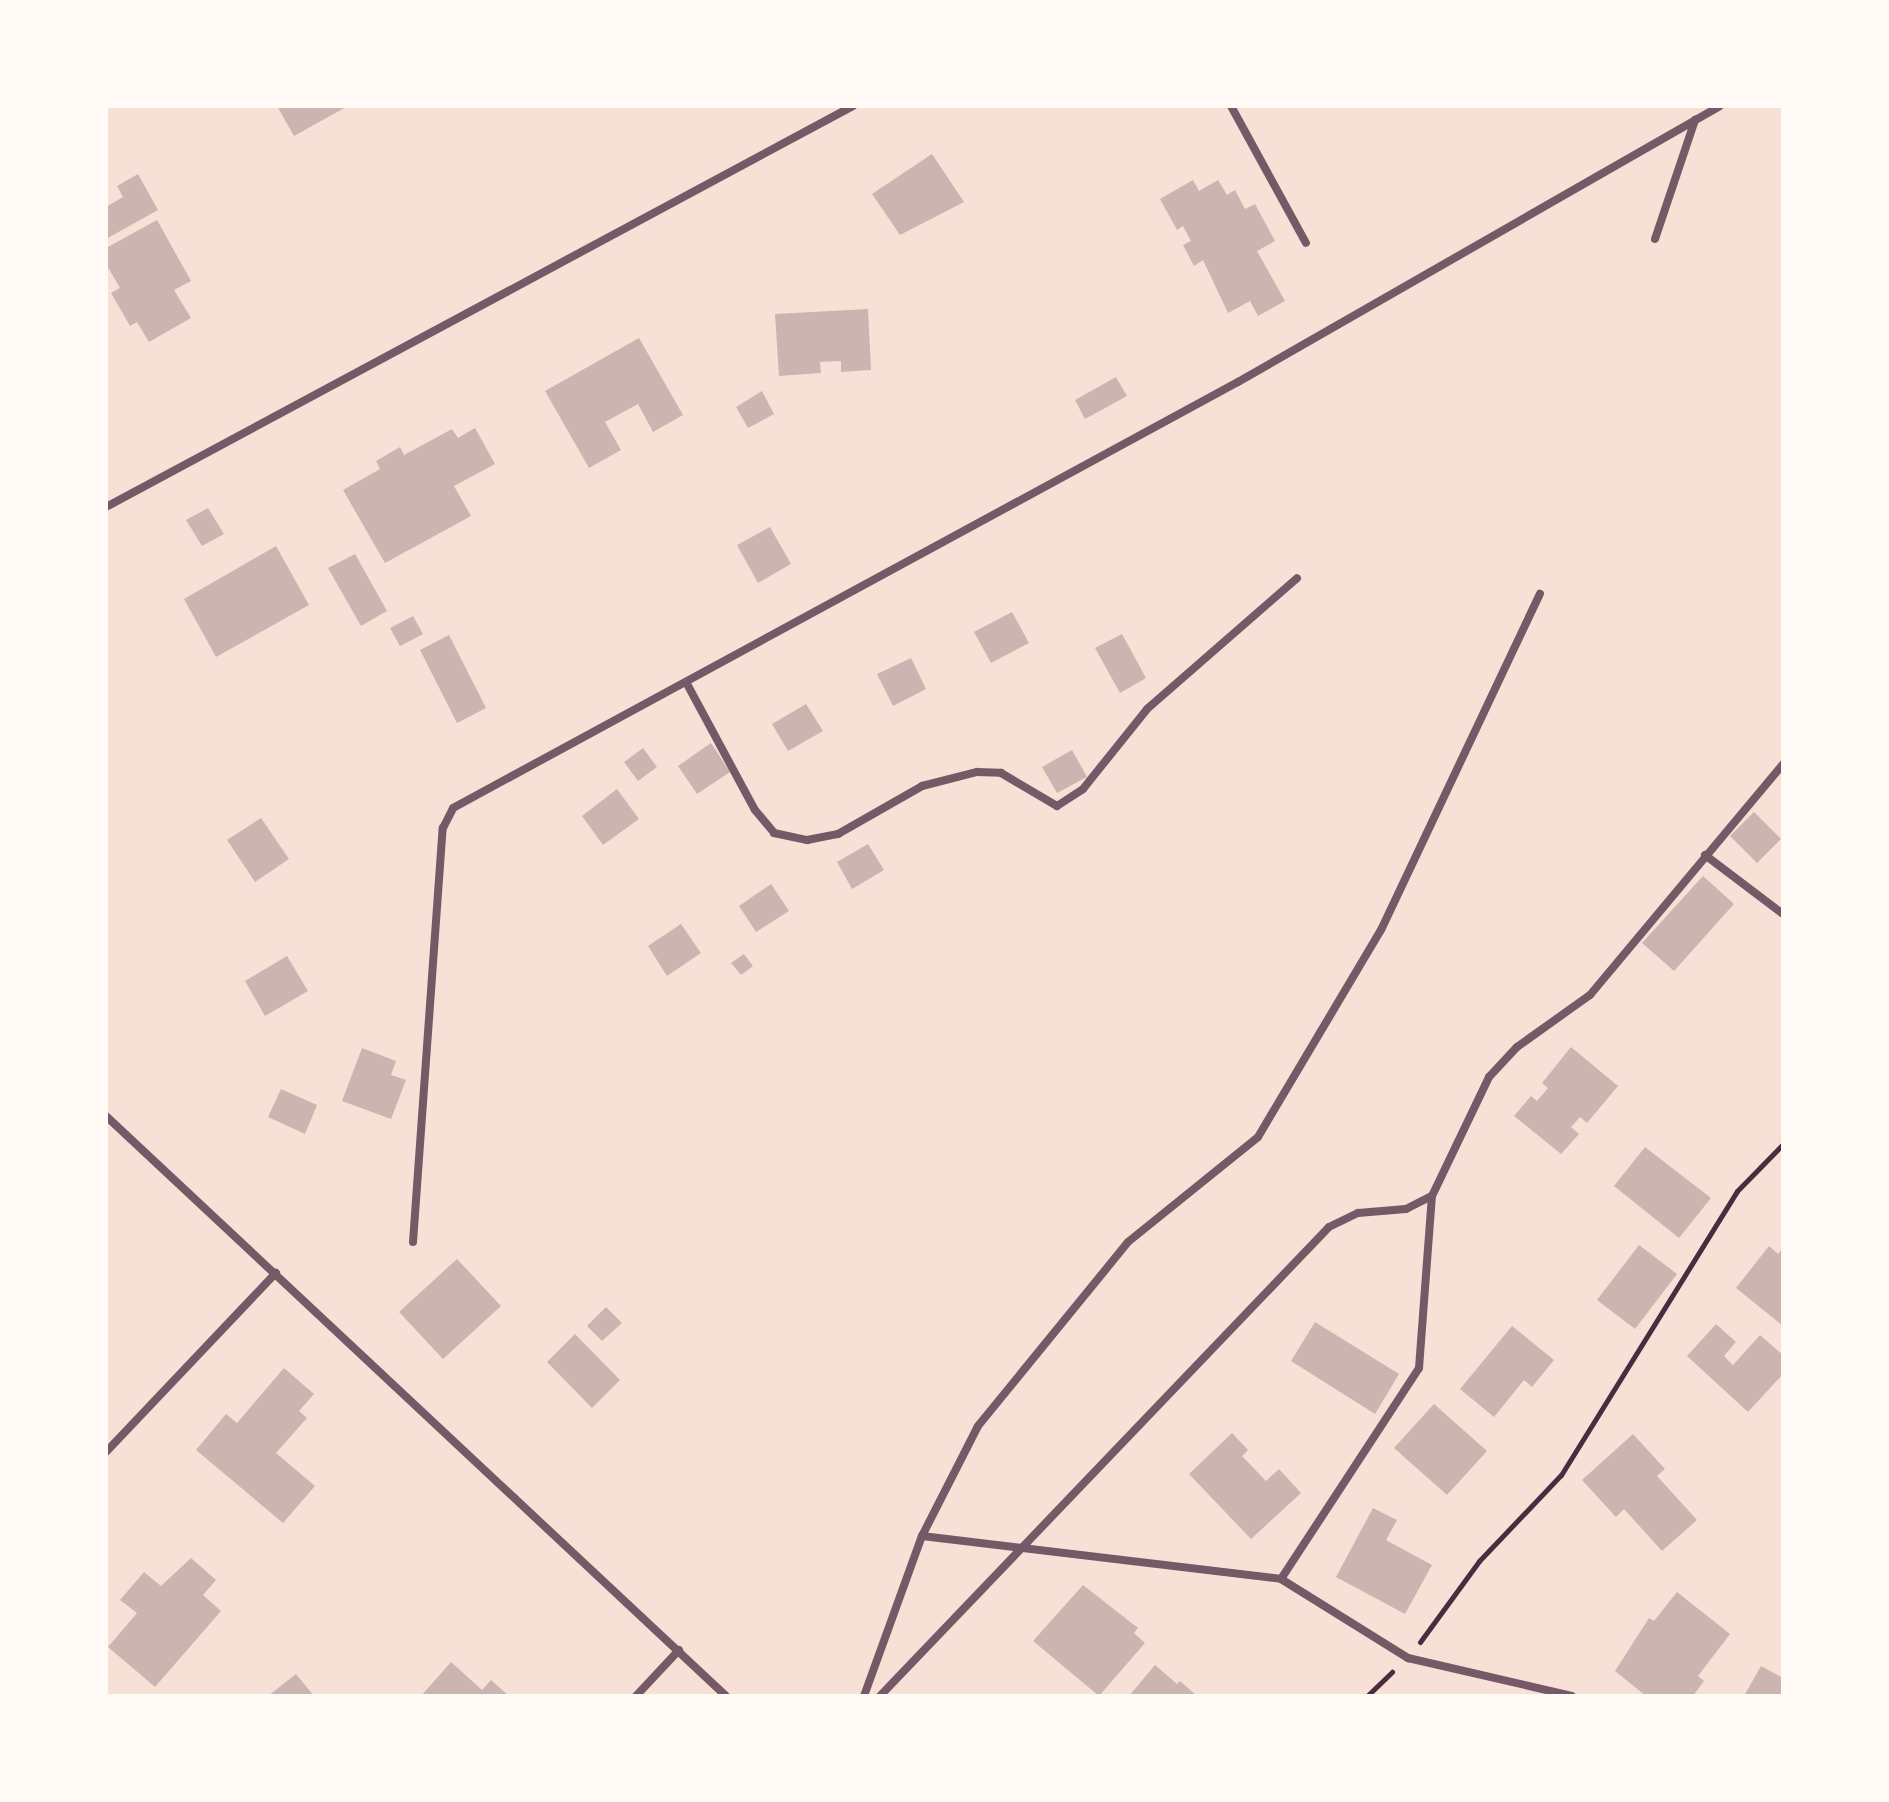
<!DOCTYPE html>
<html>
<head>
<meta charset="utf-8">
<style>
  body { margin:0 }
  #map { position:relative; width:1889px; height:1802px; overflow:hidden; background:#f7e1d7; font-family:"PT Sans",sans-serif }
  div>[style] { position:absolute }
  .building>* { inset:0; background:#ccb4b1 }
  .path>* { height:5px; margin:-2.5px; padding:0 2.5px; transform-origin:2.5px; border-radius:2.5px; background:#4a2c40 }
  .minor>* { height:8px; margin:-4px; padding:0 4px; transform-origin:4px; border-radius:4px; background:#755966 }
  span { translate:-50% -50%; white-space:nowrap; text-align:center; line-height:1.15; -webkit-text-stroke:8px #fffaf5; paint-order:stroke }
  .frame { position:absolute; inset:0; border:108px solid #fffaf5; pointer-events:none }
</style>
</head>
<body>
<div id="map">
  <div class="building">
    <div style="clip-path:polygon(277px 106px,348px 106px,294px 136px)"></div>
    <div style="clip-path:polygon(932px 154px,964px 202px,900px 235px,872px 194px)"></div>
    <div style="clip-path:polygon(138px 174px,158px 210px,106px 239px,106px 207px,123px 197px,117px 186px)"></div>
    <div style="clip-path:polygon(1193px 180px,1199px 191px,1218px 180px,1227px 195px,1235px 190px,1245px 209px,1255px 204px,1275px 241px,1257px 251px,1285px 301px,1258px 316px,1250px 301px,1228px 313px,1203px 260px,1194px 266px,1183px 245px,1191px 241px,1183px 226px,1177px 230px,1160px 199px)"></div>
    <div style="clip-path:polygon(157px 220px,191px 281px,174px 290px,191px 318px,149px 342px,137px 322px,130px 326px,111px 293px,120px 288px,106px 264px,106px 248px)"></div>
    <div style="clip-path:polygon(868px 309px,871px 370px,841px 372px,841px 361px,820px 362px,821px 373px,779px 376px,775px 314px)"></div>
    <div style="clip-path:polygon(639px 338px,683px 415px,653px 432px,638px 404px,605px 422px,621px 450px,589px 468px,545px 391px)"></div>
    <div style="clip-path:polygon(1116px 377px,1127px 396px,1085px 419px,1075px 400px)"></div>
    <div style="clip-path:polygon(762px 391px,774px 414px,748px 428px,736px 407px)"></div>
    <div style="clip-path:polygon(475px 428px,495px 464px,454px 486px,471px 516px,385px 563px,343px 490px,380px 469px,376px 461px,400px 447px,404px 455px,452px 429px,458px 438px)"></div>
    <div style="clip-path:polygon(208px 508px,224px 534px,202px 546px,186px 520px)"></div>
    <div style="clip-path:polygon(770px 527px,791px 564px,758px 583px,737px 545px)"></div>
    <div style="clip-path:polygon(276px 546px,309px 605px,216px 657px,184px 599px)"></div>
    <div style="clip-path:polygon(355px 554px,387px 611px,361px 626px,328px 568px)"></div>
    <div style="clip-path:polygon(1012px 612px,1029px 643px,991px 663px,974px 632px)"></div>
    <div style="clip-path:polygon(413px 616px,423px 634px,400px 646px,390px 628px)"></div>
    <div style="clip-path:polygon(1122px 634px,1146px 678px,1120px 693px,1095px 648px)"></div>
    <div style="clip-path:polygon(449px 635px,486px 708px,457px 723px,420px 650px)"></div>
    <div style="clip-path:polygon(911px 658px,926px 689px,893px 706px,877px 674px)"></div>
    <div style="clip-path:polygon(806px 704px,823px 731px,788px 751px,772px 724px)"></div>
    <div style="clip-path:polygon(711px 743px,730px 772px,697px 794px,678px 766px)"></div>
    <div style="clip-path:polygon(643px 748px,657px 767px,638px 781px,624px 762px)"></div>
    <div style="clip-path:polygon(1072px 750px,1087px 777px,1057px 793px,1042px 767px)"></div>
    <div style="clip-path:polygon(617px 789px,639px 819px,603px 845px,582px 816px)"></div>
    <div style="clip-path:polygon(1754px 812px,1781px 839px,1757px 863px,1730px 836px)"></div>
    <div style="clip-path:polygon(261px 818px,289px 859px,255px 882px,227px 840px)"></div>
    <div style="clip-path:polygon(868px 844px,884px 870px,852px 889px,837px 862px)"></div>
    <div style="clip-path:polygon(1703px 876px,1734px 904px,1674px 971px,1642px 943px)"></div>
    <div style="clip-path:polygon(771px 884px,789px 911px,756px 932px,739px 906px)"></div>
    <div style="clip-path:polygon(681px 924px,701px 953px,667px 976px,648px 946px)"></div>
    <div style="clip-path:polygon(744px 954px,753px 966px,741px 975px,731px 963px)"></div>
    <div style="clip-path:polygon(287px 956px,308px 991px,265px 1016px,245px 981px)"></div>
    <div style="clip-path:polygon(1571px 1047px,1618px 1086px,1587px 1123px,1580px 1117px,1571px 1127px,1579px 1134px,1561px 1154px,1514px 1116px,1531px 1096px,1537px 1101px,1548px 1088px,1542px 1083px)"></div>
    <div style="clip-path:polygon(362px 1048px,396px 1061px,391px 1075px,406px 1080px,391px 1119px,342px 1101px)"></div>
    <div style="clip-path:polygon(281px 1089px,317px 1105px,305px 1134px,268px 1117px)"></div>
    <div style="clip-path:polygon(1645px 1147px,1711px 1198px,1679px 1238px,1614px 1186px)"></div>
    <div style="clip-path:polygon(1639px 1245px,1677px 1274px,1635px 1329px,1597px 1300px)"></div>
    <div style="clip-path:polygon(1769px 1246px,1778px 1254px,1783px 1248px,1783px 1326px,1736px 1288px)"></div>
    <div style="clip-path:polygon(457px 1259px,501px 1306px,443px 1359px,399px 1312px)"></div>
    <div style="clip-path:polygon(606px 1307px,622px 1323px,602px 1341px,587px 1326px)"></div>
    <div style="clip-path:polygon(1315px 1322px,1399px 1374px,1375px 1414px,1291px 1361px)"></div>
    <div style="clip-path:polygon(1716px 1324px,1736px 1342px,1724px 1356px,1733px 1365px,1760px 1335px,1783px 1355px,1783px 1374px,1748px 1412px,1687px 1356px)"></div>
    <div style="clip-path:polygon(1512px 1326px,1554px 1360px,1532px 1387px,1524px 1380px,1494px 1417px,1460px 1389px)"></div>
    <div style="clip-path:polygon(575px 1334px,620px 1380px,592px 1408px,547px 1362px)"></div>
    <div style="clip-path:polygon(284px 1368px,314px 1394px,299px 1411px,307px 1418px,276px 1453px,315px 1486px,283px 1523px,196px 1450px,226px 1414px,237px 1423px)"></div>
    <div style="clip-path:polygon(1434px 1404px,1487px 1451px,1447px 1495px,1394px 1448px)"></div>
    <div style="clip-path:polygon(1232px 1433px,1248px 1450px,1242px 1456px,1266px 1481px,1279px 1469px,1301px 1493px,1251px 1539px,1189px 1474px)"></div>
    <div style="clip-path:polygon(1633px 1434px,1665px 1469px,1657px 1476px,1697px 1520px,1662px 1551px,1624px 1509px,1616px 1517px,1582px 1480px)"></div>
    <div style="clip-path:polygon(1373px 1508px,1397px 1520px,1386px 1540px,1432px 1565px,1405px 1614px,1336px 1577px)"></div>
    <div style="clip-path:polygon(191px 1558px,216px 1580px,203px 1595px,221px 1611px,155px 1687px,108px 1647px,137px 1613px,120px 1600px,144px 1572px,161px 1586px)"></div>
    <div style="clip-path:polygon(1083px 1585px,1138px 1628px,1134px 1633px,1145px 1643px,1099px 1696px,1033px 1641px)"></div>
    <div style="clip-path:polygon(1677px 1592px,1730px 1634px,1698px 1676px,1704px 1681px,1693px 1696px,1646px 1696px,1615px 1671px,1649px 1618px,1654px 1621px)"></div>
    <div style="clip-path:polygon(451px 1662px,482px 1690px,491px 1680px,509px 1696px,421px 1696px)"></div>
    <div style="clip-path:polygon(1155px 1665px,1177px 1684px,1180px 1681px,1197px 1696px,1129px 1696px)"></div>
    <div style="clip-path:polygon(1761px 1666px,1783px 1678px,1783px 1696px,1744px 1696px)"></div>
    <div style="clip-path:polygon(296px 1674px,314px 1696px,268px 1696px)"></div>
  </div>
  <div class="path">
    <div style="left:1420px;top:1642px;width:100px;rotate:-53.9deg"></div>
    <div style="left:1479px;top:1561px;width:119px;rotate:-46.4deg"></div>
    <div style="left:1561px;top:1475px;width:334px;rotate:-58.2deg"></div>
    <div style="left:1737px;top:1191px;width:66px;rotate:-45.6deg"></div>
    <div style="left:1367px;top:1696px;width:35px;rotate:-44deg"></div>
  </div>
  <div class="minor">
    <div style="left:1231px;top:106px;width:156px;rotate:61.3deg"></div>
    <div style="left:1655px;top:239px;width:126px;rotate:-71.4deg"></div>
    <div style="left:106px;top:507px;width:848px;rotate:-28.23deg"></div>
    <div style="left:686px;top:682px;width:145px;rotate:61.7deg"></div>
    <div style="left:755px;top:810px;width:30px;rotate:50deg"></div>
    <div style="left:774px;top:833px;width:34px;rotate:12deg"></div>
    <div style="left:807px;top:840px;width:32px;rotate:-11deg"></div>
    <div style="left:838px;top:834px;width:97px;rotate:-29.7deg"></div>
    <div style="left:922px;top:786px;width:57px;rotate:-14.3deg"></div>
    <div style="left:977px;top:772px;width:24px;rotate:2deg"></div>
    <div style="left:1001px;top:773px;width:65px;rotate:30.5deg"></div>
    <div style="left:1057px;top:806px;width:31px;rotate:-33deg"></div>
    <div style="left:1083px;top:789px;width:102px;rotate:-51.3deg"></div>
    <div style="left:1147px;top:709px;width:199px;rotate:-41.1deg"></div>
    <div style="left:1705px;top:855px;width:98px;rotate:37.1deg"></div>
    <div style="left:106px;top:1116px;width:849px;rotate:43.09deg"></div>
    <div style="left:413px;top:1242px;width:415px;rotate:-85.9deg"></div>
    <div style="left:443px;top:828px;width:22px;rotate:-63deg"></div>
    <div style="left:453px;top:808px;width:893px;rotate:-28.49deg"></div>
    <div style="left:1238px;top:382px;width:555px;rotate:-29.8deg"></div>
    <div style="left:106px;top:1452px;width:247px;rotate:-46.5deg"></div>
    <div style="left:922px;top:1536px;width:362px;rotate:6.8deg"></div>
    <div style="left:1281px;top:1579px;width:150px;rotate:31.9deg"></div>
    <div style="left:1408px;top:1658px;width:168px;rotate:13deg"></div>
    <div style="left:1281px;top:1579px;width:252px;rotate:-56.8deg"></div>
    <div style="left:1419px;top:1368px;width:172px;rotate:-85.7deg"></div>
    <div style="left:636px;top:1696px;width:63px;rotate:-46.9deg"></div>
    <div style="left:864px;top:1696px;width:170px;rotate:-70.1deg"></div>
    <div style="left:922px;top:1536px;width:123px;rotate:-63deg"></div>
    <div style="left:978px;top:1426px;width:237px;rotate:-50.8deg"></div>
    <div style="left:1128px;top:1242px;width:167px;rotate:-38.9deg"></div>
    <div style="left:1258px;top:1137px;width:241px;rotate:-59.3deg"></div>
    <div style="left:1381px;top:930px;width:372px;rotate:-64.7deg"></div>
    <div style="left:880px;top:1696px;width:649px;rotate:-46.25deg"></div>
    <div style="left:1329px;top:1227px;width:32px;rotate:-26deg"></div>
    <div style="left:1358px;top:1213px;width:48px;rotate:-4.8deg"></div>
    <div style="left:1406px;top:1209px;width:29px;rotate:-27deg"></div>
    <div style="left:1432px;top:1196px;width:132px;rotate:-64.4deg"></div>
    <div style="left:1489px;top:1077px;width:41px;rotate:-47deg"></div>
    <div style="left:1517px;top:1047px;width:90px;rotate:-35.5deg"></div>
    <div style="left:1590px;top:995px;width:301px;rotate:-50.1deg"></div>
  </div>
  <div class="frame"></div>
</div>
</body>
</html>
